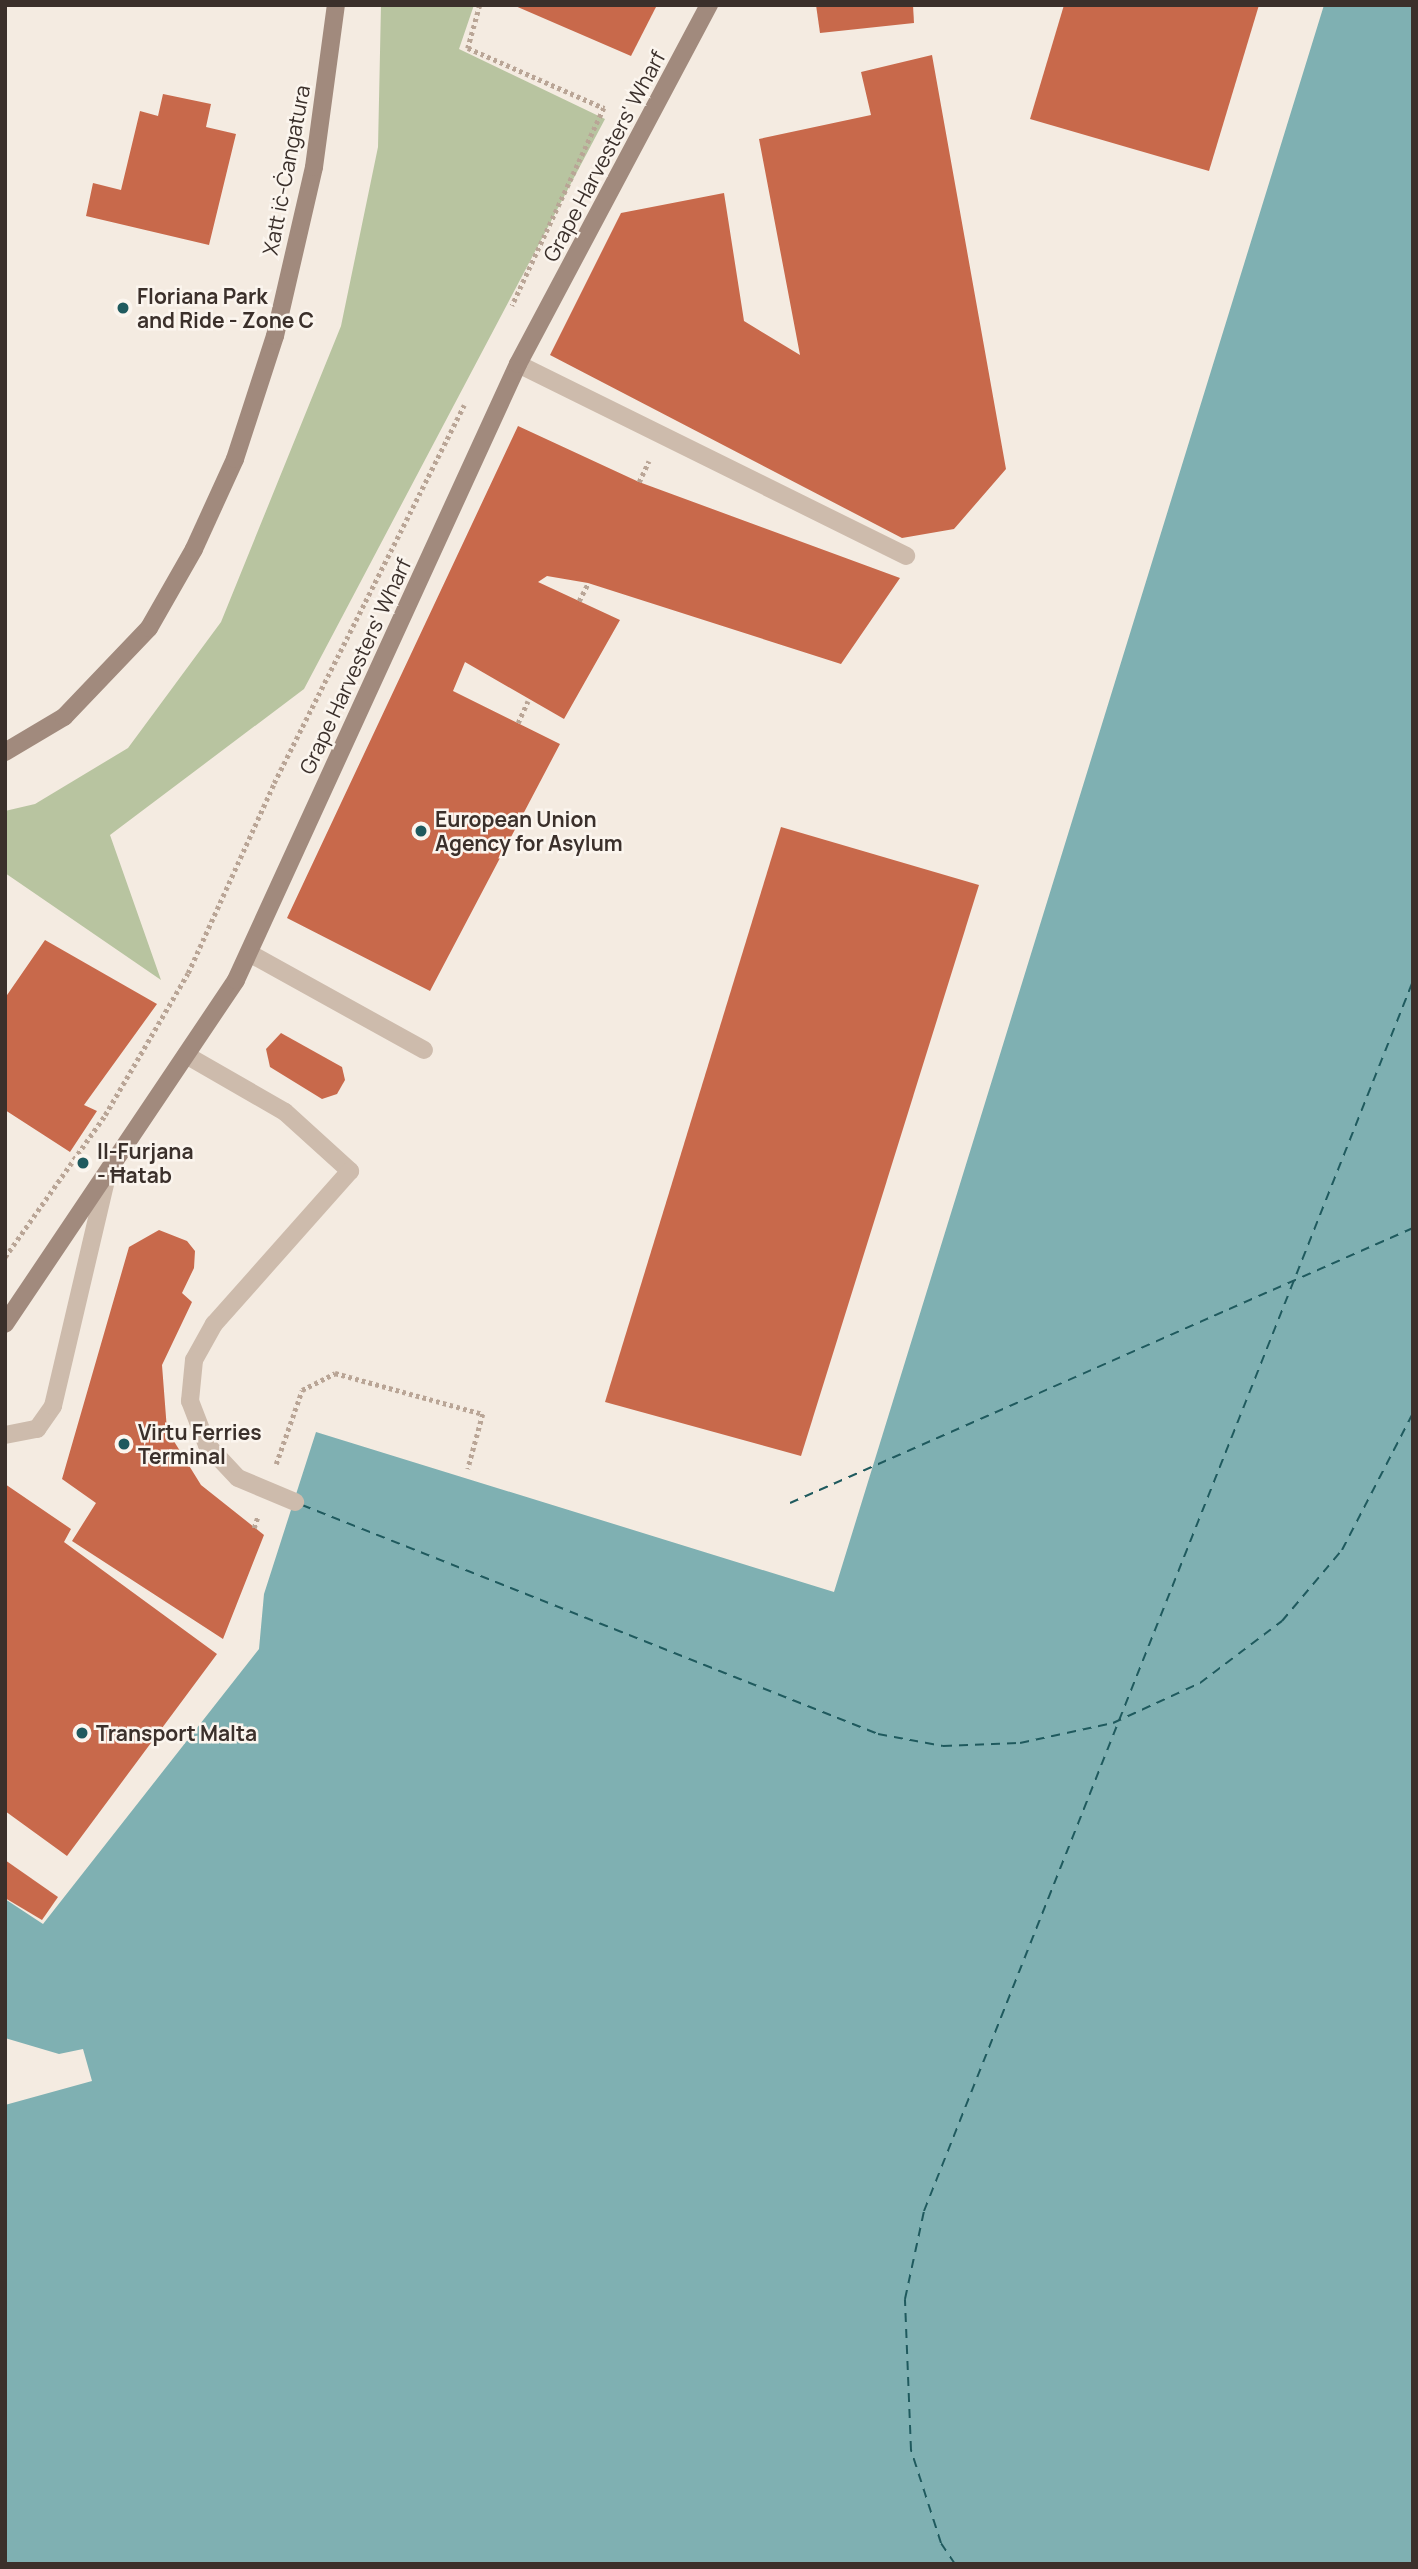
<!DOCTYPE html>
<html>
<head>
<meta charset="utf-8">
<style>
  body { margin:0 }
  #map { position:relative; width:1418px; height:2569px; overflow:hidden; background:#f4ebe1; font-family:Manrope,sans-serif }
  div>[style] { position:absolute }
  .green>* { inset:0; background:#b8c4a0 }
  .water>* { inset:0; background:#7fb0b2 }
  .ferry>* { height:2px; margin-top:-1px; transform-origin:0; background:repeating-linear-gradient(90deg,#1f5a5e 0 9px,transparent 0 16px) }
  .building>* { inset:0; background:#c8694b }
  .path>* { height:4.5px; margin-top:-2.25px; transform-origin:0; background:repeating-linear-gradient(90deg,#b9a596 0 3.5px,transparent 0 7px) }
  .lane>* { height:18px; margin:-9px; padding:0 9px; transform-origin:9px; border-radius:9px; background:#cdbbac }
  .secondary>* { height:18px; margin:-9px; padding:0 9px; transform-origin:9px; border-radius:9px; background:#a18a7d }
  .lane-bridge>* { height:18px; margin:-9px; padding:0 9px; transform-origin:9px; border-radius:9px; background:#cdbbac }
  .dots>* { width:19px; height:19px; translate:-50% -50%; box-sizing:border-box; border:4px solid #fbf5ee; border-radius:50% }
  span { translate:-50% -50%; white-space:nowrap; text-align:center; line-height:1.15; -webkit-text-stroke:5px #fbf5ee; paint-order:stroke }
  .street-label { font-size:21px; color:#3b302b }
  .poi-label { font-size:21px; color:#3b302b; font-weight:700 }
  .left { translate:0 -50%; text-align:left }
  .frame { position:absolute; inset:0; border:7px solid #3b302b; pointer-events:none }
</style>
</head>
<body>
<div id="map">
  <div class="green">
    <div style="clip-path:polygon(381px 5px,474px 5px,459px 49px,605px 119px,304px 689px,110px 835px,161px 980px,5px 873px,5px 811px,35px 804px,128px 748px,221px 622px,341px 326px,378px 147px)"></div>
  </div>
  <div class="water">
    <div style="clip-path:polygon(1324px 5px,1413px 5px,1413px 2564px,5px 2564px,5px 2105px,92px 2081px,83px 2049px,59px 2054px,5px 2038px,5px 1899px,43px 1924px,259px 1649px,264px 1594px,316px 1432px,834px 1592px)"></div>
  </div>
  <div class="ferry">
    <div style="left:790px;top:1503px;width:681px;rotate:-23.82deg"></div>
    <div style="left:302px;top:1505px;width:620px;rotate:21.68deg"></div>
    <div style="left:878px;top:1734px;width:66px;rotate:10.5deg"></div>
    <div style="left:943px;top:1746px;width:77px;rotate:-2.2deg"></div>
    <div style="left:1020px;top:1743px;width:95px;rotate:-12.1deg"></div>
    <div style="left:1113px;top:1723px;width:96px;rotate:-24.7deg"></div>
    <div style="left:1200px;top:1683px;width:103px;rotate:-37.1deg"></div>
    <div style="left:1282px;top:1621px;width:93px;rotate:-49.8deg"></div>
    <div style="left:1342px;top:1550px;width:154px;rotate:-62.6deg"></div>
    <div style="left:955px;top:2564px;width:25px;rotate:-124deg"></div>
    <div style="left:941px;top:2543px;width:98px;rotate:-107.9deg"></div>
    <div style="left:911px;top:2450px;width:151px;rotate:-92.3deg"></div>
    <div style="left:905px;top:2299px;width:90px;rotate:-77.8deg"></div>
    <div style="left:924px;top:2211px;width:1324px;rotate:-68.32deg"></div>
  </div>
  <div class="building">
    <div style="clip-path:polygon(513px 5px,657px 5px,631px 56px)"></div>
    <div style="clip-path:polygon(816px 5px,913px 5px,914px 23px,820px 33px)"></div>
    <div style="clip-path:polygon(1064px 5px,1259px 5px,1209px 171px,1030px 119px)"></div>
    <div style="clip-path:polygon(932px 55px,1006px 469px,954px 529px,902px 538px,550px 355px,621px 213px,724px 193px,744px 321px,800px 355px,759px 139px,871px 115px,861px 72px)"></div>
    <div style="clip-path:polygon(163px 94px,211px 104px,206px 127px,236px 134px,209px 245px,86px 216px,93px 183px,121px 190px,140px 111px,158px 116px)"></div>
    <div style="clip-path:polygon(518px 426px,639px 482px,900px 578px,841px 664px,588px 583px,547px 576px,538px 582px,620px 620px,564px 719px,465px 662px,453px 691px,560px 744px,430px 991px,287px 918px)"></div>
    <div style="clip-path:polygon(781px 827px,979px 885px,801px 1456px,605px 1402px)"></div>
    <div style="clip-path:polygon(45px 940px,157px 1004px,84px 1105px,97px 1111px,70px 1152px,5px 1110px,5px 998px)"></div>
    <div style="clip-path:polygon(281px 1033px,342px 1067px,345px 1080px,337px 1094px,322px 1099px,270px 1067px,266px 1049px)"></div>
    <div style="clip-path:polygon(159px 1230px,187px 1241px,195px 1251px,194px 1268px,182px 1293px,192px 1302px,162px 1365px,167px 1430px,201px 1485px,264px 1535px,223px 1639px,72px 1541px,96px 1503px,62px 1479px,129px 1247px)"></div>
    <div style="clip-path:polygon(5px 1484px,71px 1529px,64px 1542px,217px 1654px,67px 1856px,5px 1811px)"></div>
    <div style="clip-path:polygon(5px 1860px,58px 1897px,42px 1920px,5px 1898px)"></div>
  </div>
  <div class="path">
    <div style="left:480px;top:5px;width:45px;rotate:105.6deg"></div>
    <div style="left:468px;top:48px;width:149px;rotate:23.8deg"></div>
    <div style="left:604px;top:108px;width:218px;rotate:114.9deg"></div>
    <div style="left:639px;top:482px;width:23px;rotate:-65deg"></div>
    <div style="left:579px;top:601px;width:20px;rotate:-63deg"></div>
    <div style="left:518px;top:723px;width:24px;rotate:-66deg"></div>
    <div style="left:5px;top:1257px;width:174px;rotate:-54.8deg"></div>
    <div style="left:105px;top:1115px;width:164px;rotate:-59.7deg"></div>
    <div style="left:188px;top:973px;width:209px;rotate:-65.6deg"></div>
    <div style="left:274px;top:783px;width:423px;rotate:-63.3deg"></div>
    <div style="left:276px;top:1464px;width:78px;rotate:-70.6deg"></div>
    <div style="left:302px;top:1390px;width:37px;rotate:-27deg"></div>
    <div style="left:335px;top:1373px;width:154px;rotate:15.5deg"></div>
    <div style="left:483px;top:1414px;width:57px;rotate:105.3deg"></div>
    <div style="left:254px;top:1528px;width:13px;rotate:-72deg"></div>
  </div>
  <div class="lane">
    <div style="left:518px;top:364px;width:433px;rotate:26.3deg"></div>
    <div style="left:249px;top:953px;width:200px;rotate:29deg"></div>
    <div style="left:186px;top:1055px;width:114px;rotate:29.9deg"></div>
    <div style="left:285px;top:1112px;width:88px;rotate:42.2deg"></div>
    <div style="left:350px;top:1171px;width:205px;rotate:131.6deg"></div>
    <div style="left:5px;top:1435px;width:33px;rotate:-11deg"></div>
    <div style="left:37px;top:1429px;width:28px;rotate:-55deg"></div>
    <div style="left:53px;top:1406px;width:240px;rotate:-76.8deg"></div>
  </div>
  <div class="secondary">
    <div style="left:5px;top:752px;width:69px;rotate:-30.7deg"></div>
    <div style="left:64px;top:717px;width:123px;rotate:-46.3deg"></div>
    <div style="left:149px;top:628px;width:91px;rotate:-60.3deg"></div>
    <div style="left:194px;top:549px;width:99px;rotate:-65.5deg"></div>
    <div style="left:235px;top:459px;width:129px;rotate:-72deg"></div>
    <div style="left:275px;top:336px;width:173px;rotate:-77deg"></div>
    <div style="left:314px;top:167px;width:163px;rotate:-82.3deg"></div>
    <div style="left:5px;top:1324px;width:414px;rotate:-56.1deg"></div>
    <div style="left:236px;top:980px;width:677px;rotate:-65.4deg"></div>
    <div style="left:518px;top:364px;width:407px;rotate:-62deg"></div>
  </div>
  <div class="lane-bridge">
    <div style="left:214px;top:1324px;width:41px;rotate:119.1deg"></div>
    <div style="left:194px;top:1360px;width:41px;rotate:95.6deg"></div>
    <div style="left:190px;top:1401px;width:47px;rotate:68.9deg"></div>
    <div style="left:207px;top:1445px;width:45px;rotate:46.8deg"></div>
    <div style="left:238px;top:1478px;width:62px;rotate:22.8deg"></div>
  </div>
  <div class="dots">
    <div style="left:123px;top:308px;background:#1f5a5e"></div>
    <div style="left:421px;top:831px;background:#1f5a5e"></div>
    <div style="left:83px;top:1163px;background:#1f5a5e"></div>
    <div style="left:124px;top:1444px;background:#1f5a5e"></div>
    <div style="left:82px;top:1733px;background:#1f5a5e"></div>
  </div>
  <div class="street-label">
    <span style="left:604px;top:156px;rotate:-62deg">Grape Harvesters' Wharf</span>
    <span style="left:286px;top:170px;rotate:-79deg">Xatt iċ-Ċangatura</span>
    <span style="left:355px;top:666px;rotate:-65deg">Grape Harvesters' Wharf</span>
  </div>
  <div class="poi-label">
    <span class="left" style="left:137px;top:308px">Floriana Park<br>and Ride - Zone C</span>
    <span class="left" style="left:435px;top:831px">European Union<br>Agency for Asylum</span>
    <span class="left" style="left:97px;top:1163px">Il-Furjana<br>- Ħatab</span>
    <span class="left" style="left:138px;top:1444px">Virtu Ferries<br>Terminal</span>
    <span class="left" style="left:96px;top:1733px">Transport Malta</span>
  </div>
  <div class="frame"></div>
</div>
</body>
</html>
